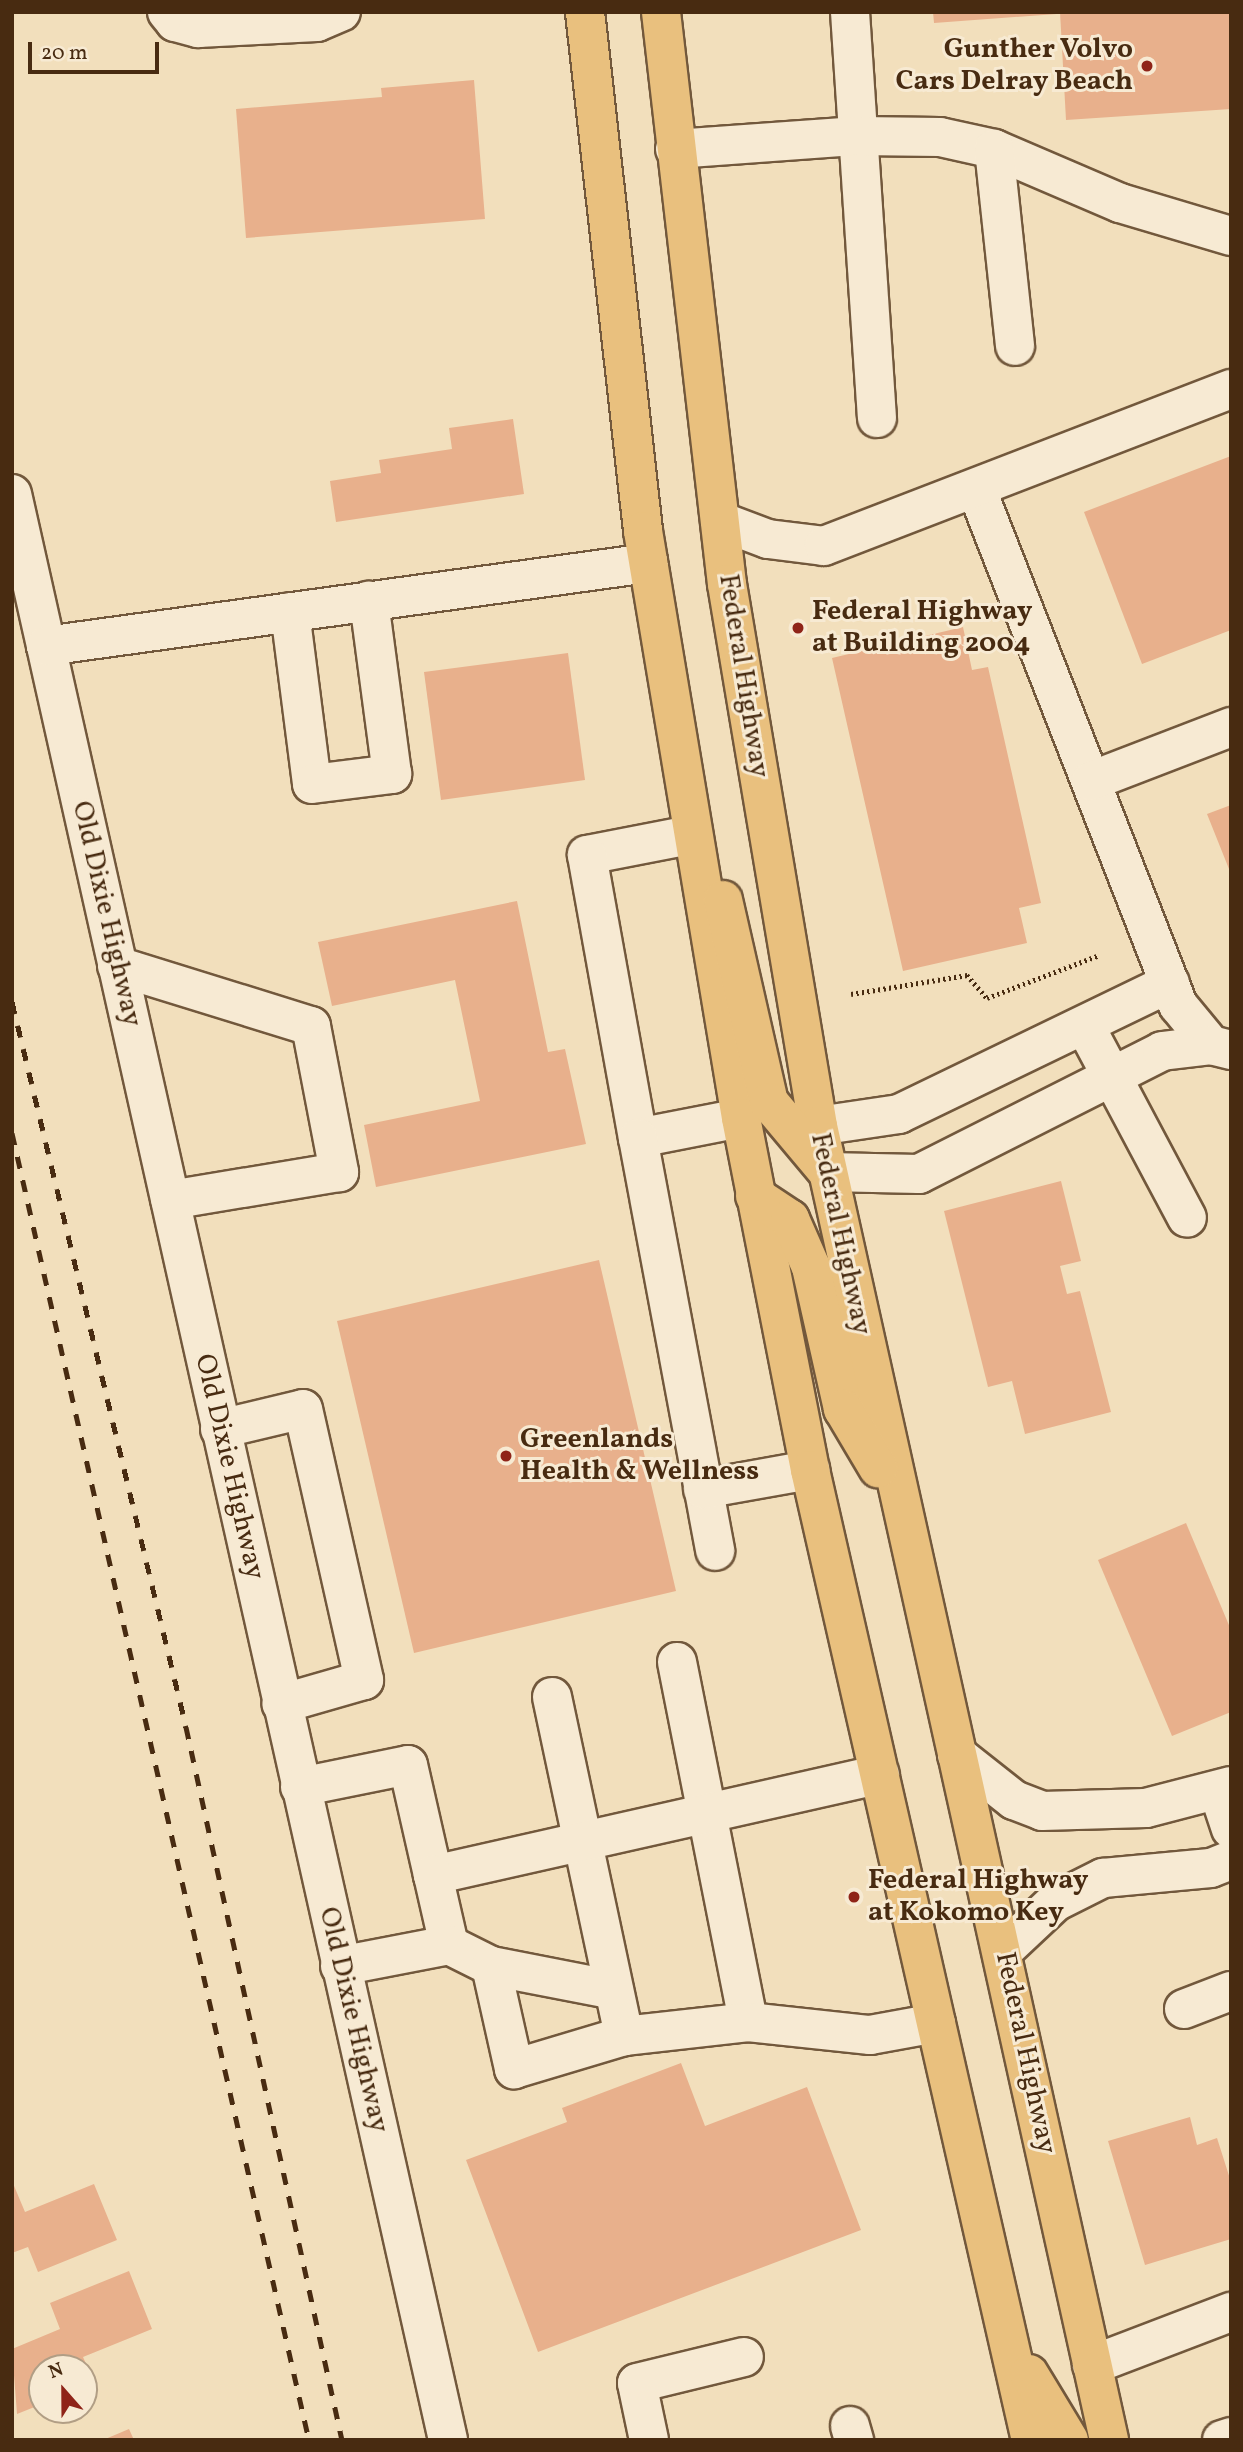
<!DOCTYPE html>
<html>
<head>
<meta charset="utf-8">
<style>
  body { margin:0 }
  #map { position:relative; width:1243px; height:2452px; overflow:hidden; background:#f2dfbc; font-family:Vollkorn,serif }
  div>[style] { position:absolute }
  .building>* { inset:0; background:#e8b08c }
  .path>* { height:4.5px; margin-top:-2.25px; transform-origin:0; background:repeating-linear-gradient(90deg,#482b11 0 2px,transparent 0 5.5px) }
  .roads { filter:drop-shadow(2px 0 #72583c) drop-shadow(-2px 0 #72583c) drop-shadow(0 2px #72583c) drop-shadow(0 -2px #72583c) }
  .minor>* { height:38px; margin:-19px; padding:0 19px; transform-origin:19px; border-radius:19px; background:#f7ead3 }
  .major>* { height:38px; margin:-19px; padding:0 19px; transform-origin:19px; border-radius:19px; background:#e9c07e }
  .rail>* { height:5px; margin-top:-2.5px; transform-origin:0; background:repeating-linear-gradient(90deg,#482b11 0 12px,transparent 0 24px) }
  .dots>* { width:19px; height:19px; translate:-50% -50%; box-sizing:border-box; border:4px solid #f7ead3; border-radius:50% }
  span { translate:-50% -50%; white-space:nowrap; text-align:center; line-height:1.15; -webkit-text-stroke:6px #f7ead3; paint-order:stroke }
  .poi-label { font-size:28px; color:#482b11; font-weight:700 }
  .right { translate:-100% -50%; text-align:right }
  .left { translate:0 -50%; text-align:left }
  .street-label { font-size:28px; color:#482b11 }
  .frame { position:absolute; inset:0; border:14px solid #482b11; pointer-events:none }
  .north { position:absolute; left:28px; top:2354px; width:70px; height:70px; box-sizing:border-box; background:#f7ead3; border:2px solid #b19e85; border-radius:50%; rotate:339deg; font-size:19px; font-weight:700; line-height:28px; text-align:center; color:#482b11 }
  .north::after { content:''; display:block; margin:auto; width:24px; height:32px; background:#8f2418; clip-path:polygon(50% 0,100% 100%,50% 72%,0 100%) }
  .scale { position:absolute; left:28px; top:42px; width:131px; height:32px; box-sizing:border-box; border:4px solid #482b11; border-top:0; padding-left:9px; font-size:21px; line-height:24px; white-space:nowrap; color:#482b11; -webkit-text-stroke:5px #f7ead3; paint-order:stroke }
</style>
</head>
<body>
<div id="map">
  <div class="building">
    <div style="clip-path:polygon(933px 12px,1057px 12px,1057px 14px,934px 23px)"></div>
    <div style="clip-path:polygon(1060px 12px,1231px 12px,1231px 109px,1066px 120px)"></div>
    <div style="clip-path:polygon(474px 80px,485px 219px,246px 238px,236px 109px,382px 97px,381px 88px)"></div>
    <div style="clip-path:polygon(513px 419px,524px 494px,336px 522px,330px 481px,381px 473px,379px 460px,452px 449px,449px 428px)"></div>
    <div style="clip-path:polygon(1231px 456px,1231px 630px,1142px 664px,1084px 512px)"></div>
    <div style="clip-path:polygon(963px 627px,972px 670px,988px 667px,1041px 903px,1019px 908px,1027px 943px,903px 971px,832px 658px)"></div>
    <div style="clip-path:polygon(568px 653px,585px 780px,441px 800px,424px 672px)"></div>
    <div style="clip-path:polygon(1231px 805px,1231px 874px,1207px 814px)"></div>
    <div style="clip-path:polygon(517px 901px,548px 1052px,565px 1049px,586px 1144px,376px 1187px,364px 1125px,480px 1101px,455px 980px,332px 1006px,318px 942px)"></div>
    <div style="clip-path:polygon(1061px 1181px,1081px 1261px,1060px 1266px,1067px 1294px,1080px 1291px,1111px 1412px,1025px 1434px,1012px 1381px,988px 1387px,944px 1211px)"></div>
    <div style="clip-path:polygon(599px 1260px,676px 1591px,414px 1653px,337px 1321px)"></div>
    <div style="clip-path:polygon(1186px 1523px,1231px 1630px,1231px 1712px,1172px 1736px,1098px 1560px)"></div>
    <div style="clip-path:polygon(681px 2063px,705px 2126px,807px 2087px,861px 2230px,538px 2352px,466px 2160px,567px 2122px,562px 2108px)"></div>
    <div style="clip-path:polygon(1190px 2117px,1197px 2145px,1217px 2138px,1231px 2182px,1231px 2239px,1145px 2265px,1108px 2141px)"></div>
    <div style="clip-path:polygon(12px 2181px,25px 2212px,94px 2184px,117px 2240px,38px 2272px,28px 2247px,12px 2253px)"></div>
    <div style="clip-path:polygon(129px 2271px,152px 2329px,83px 2357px,94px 2382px,84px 2386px,84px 2368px,42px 2368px,42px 2404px,17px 2414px,12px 2349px,60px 2329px,50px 2303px)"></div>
    <div style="clip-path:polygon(129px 2429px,134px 2440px,103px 2440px)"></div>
  </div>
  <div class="path">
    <div style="left:851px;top:994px;width:118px;rotate:-9.3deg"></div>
    <div style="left:967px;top:975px;width:30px;rotate:49deg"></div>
    <div style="left:987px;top:998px;width:118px;rotate:-20.9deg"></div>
  </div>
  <div class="roads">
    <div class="minor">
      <div style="left:167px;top:12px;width:13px;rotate:51deg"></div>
      <div style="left:175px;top:22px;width:24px;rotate:15deg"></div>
      <div style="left:198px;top:28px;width:119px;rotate:-2.9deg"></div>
      <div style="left:317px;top:22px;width:26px;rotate:-23deg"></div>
      <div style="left:850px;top:12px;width:407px;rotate:86.2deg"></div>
      <div style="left:675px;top:149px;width:183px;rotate:-4.1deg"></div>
      <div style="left:858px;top:136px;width:82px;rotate:0.7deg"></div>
      <div style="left:940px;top:137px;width:55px;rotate:12.5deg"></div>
      <div style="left:994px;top:149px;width:137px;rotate:23.2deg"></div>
      <div style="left:1120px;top:203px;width:116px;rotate:16.6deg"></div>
      <div style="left:994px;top:149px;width:198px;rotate:83.9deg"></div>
      <div style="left:976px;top:488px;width:555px;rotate:68.66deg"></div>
      <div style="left:1178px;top:1005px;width:52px;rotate:50.5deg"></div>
      <div style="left:12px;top:494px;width:1994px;rotate:77.37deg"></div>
      <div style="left:720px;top:521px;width:51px;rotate:20.6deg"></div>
      <div style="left:768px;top:539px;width:56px;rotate:7.1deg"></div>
      <div style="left:824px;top:546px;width:436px;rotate:-21.1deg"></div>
      <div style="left:290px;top:612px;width:173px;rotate:82.7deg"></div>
      <div style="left:312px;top:784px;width:81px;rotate:-7.1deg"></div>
      <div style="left:392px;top:774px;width:175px;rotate:-97.6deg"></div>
      <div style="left:46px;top:646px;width:608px;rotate:-7.85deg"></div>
      <div style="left:1091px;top:781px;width:150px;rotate:-21.1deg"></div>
      <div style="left:690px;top:835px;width:105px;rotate:169deg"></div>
      <div style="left:587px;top:855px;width:288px;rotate:79.8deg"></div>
      <div style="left:638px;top:1138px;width:105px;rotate:-11deg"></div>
      <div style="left:117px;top:966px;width:203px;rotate:17.2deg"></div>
      <div style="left:311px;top:1026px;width:149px;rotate:79.1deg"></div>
      <div style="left:339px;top:1172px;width:171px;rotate:170.6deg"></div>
      <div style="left:1085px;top:1026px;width:217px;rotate:62deg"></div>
      <div style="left:818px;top:1126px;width:82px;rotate:-8.4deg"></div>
      <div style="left:899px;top:1114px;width:301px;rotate:-25.8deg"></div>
      <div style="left:638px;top:1138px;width:420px;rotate:79.4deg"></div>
      <div style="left:828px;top:1172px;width:91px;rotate:1.3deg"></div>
      <div style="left:919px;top:1174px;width:272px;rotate:-26.8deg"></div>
      <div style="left:1162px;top:1051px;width:49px;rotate:-7deg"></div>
      <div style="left:1211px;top:1045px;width:21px;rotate:14deg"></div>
      <div style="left:220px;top:1429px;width:85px;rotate:-13.5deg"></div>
      <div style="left:303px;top:1409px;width:278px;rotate:77.3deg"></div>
      <div style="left:364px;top:1680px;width:86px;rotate:163.9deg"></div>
      <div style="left:703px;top:1489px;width:109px;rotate:-10.1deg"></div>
      <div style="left:677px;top:1662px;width:367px;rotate:78.8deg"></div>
      <div style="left:748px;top:2022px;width:123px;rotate:6.1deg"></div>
      <div style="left:870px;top:2035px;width:67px;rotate:-10.3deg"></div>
      <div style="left:552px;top:1697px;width:347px;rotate:78deg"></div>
      <div style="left:957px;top:1755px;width:73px;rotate:38.3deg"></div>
      <div style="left:1014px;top:1800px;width:30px;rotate:21deg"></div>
      <div style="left:1042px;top:1811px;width:104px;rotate:-1.7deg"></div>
      <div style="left:1146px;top:1808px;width:88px;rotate:-14.5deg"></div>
      <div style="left:300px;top:1787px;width:110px;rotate:-11.5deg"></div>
      <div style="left:408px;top:1765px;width:113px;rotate:77.2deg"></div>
      <div style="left:433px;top:1875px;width:458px;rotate:-12.7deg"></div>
      <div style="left:1218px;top:1790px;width:41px;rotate:71.6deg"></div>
      <div style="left:433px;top:1875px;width:72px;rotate:77.1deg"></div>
      <div style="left:449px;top:1945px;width:47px;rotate:26.6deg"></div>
      <div style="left:491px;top:1966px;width:106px;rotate:77.4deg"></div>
      <div style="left:514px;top:2069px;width:115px;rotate:-16.7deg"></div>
      <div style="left:624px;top:2036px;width:125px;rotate:-6.4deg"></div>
      <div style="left:1003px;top:1951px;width:71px;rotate:-43.3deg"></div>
      <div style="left:1055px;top:1902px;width:54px;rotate:-26.6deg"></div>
      <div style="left:1103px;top:1878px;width:108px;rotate:-5.3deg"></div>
      <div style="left:1211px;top:1868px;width:22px;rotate:-22deg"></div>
      <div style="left:340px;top:1966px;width:111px;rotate:-10.9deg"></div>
      <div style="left:491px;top:1966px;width:125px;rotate:11deg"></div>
      <div style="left:1184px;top:2009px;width:50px;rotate:-21deg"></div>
      <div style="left:1092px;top:2365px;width:149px;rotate:-20.9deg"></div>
      <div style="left:850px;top:2426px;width:15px;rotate:74deg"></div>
      <div style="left:649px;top:2440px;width:58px;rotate:-101.9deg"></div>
      <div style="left:637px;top:2383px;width:110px;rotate:-13.7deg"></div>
      <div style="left:1222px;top:2440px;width:9px;rotate:-18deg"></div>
    </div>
    <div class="major">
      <div style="left:585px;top:12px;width:522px;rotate:83.62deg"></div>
      <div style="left:643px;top:531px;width:595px;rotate:80.52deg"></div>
      <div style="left:741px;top:1118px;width:359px;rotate:78.9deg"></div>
      <div style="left:810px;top:1470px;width:995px;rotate:77.17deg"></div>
      <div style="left:661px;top:12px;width:576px;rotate:83.42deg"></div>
      <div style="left:727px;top:584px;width:550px;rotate:80.47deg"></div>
      <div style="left:818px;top:1126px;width:1346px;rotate:77.51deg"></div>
      <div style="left:723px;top:900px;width:207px;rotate:77.2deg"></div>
      <div style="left:769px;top:1102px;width:89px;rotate:50deg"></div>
      <div style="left:755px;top:1196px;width:42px;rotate:33.3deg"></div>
      <div style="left:790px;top:1219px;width:52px;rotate:66.4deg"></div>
      <div style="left:811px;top:1267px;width:146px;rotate:77.3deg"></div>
      <div style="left:843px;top:1409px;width:69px;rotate:59.3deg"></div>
      <div style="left:1029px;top:2374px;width:77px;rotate:58.8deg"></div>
    </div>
  </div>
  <div class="rail">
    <div style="left:12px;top:1002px;width:746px;rotate:76.5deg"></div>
    <div style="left:186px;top:1727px;width:730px;rotate:77.66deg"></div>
    <div style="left:12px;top:1133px;width:1340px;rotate:77.2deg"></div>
  </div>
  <div class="dots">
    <div style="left:1147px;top:66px;background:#8f2418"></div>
    <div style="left:798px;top:628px;background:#8f2418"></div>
    <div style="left:506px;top:1456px;background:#8f2418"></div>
    <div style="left:854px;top:1897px;background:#8f2418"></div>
  </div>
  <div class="poi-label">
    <span class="right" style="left:1133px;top:66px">Gunther Volvo<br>Cars Delray Beach</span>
    <span class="left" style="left:812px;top:628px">Federal Highway<br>at Building 2004</span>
    <span class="left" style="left:520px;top:1456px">Greenlands<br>Health &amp; Wellness</span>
    <span class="left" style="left:868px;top:1897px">Federal Highway<br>at Kokomo Key</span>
  </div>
  <div class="street-label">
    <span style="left:743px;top:676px;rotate:81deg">Federal Highway</span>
    <span style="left:106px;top:914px;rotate:77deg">Old Dixie Highway</span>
    <span style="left:840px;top:1234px;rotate:78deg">Federal Highway</span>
    <span style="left:229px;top:1467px;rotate:77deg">Old Dixie Highway</span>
    <span style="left:353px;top:2020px;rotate:77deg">Old Dixie Highway</span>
    <span style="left:1025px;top:2053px;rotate:78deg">Federal Highway</span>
  </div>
  <div class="frame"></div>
  <div class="north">N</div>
  <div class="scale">20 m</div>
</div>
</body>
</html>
